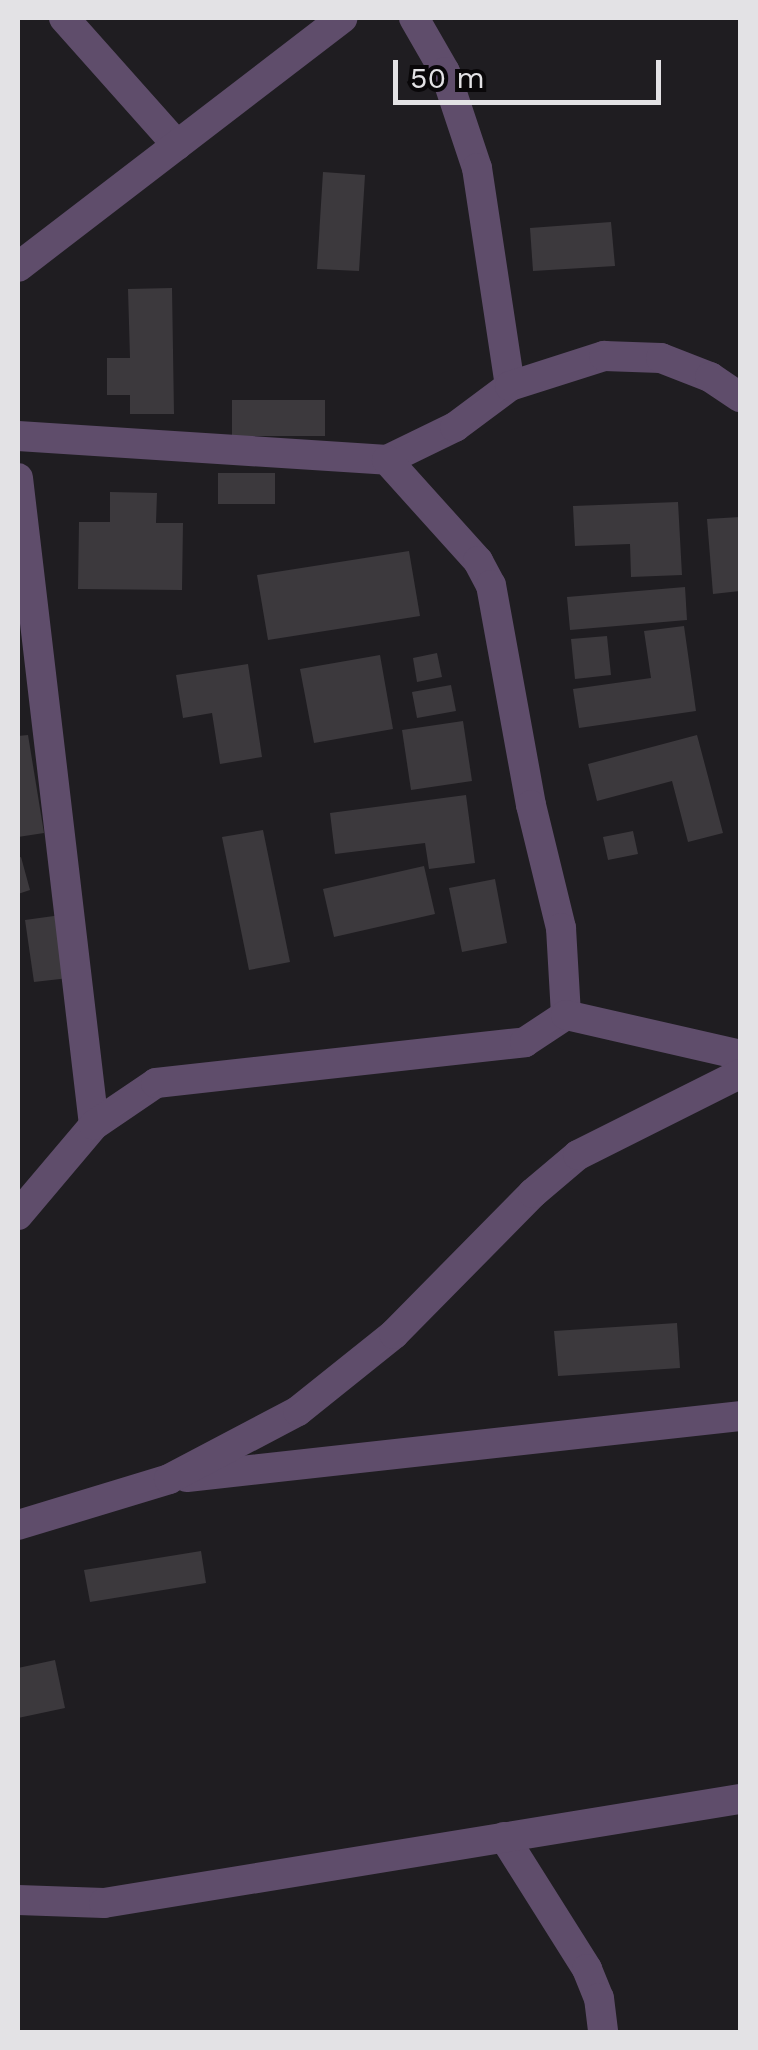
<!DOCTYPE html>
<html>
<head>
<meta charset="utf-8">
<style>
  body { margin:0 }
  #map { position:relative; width:758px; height:2050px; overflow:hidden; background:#1f1d21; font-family:"Work Sans",sans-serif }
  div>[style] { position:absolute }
  .building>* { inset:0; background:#3c393d }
  .minor>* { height:30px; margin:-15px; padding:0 15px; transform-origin:15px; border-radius:15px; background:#5f4d6b }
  span { translate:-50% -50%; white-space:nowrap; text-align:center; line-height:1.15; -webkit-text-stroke:10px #090709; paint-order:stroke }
  .frame { position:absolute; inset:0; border:20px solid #e3e2e5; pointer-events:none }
  .scale { position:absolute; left:393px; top:60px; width:268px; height:45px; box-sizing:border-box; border:5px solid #e3e2e5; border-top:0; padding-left:12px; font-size:30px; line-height:35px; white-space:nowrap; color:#e3e2e5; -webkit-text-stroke:8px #090709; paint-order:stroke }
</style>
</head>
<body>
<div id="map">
  <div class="building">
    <div style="clip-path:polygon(323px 172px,365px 175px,359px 271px,317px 269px)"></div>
    <div style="clip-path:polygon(611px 222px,615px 266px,533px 271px,530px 228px)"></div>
    <div style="clip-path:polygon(172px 288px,174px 414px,130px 414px,130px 395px,107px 395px,107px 358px,130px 358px,128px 289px)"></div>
    <div style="clip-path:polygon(232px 400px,325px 400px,325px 436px,232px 436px)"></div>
    <div style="clip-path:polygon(218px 473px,275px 473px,275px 504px,218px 504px)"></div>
    <div style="clip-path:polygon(110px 492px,157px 493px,156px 523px,183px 523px,182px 590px,78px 589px,79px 522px,110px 522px)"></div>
    <div style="clip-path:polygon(678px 502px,682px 575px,631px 577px,630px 544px,575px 546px,573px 506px)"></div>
    <div style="clip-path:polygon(740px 517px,740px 591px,713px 594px,707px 519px)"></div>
    <div style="clip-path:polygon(409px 551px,420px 616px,268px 640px,257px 575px)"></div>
    <div style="clip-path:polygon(685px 587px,687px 620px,570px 630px,567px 597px)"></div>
    <div style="clip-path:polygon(684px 626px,696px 711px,579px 728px,573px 689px,651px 678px,644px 631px)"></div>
    <div style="clip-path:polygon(607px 636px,611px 675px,575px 679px,571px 639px)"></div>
    <div style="clip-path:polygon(437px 653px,442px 677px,417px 682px,413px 658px)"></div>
    <div style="clip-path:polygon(380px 655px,393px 729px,314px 743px,300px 669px)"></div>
    <div style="clip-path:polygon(248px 664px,262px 757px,220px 764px,212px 713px,183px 718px,176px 675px)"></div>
    <div style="clip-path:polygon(451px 685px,456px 711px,417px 718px,412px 692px)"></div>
    <div style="clip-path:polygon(463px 721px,472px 781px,411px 790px,402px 730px)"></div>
    <div style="clip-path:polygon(28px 735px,44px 833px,18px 837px,18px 736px)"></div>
    <div style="clip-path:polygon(697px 735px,723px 833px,688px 842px,672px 781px,597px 801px,588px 764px)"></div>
    <div style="clip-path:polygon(466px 795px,475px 863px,429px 869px,425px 843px,335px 854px,330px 813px)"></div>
    <div style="clip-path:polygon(263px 830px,290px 962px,249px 970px,222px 837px)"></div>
    <div style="clip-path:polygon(633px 831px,638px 854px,608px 860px,603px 837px)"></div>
    <div style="clip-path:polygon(21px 857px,30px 890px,18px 894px,18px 858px)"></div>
    <div style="clip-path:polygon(424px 866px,435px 914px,334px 937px,323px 889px)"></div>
    <div style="clip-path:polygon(495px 879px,507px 943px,462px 952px,449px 888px)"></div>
    <div style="clip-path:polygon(61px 915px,69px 978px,34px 982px,25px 920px)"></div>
    <div style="clip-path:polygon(677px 1323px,680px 1368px,558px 1376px,554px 1331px)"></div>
    <div style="clip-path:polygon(201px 1551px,206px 1583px,90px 1602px,84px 1570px)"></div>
    <div style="clip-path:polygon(55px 1660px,65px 1708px,18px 1718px,18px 1668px)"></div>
  </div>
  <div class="minor">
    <div style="left:64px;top:18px;width:170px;rotate:48.3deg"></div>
    <div style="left:414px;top:18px;width:62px;rotate:60.1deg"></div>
    <div style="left:445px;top:72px;width:101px;rotate:71.6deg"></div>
    <div style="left:477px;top:168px;width:220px;rotate:81.4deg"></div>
    <div style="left:18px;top:267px;width:409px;rotate:-37.5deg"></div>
    <div style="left:18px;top:436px;width:370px;rotate:3.7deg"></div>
    <div style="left:387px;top:460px;width:76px;rotate:-25.9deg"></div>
    <div style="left:455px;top:427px;width:69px;rotate:-36.7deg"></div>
    <div style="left:510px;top:386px;width:99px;rotate:-17.7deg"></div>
    <div style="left:604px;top:356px;width:57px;rotate:2deg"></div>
    <div style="left:661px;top:358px;width:53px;rotate:21.2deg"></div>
    <div style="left:710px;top:377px;width:36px;rotate:34deg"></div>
    <div style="left:387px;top:460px;width:136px;rotate:48deg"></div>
    <div style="left:478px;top:561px;width:27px;rotate:62deg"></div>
    <div style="left:491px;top:585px;width:224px;rotate:79.7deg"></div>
    <div style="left:531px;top:805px;width:127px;rotate:76.3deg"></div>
    <div style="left:561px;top:928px;width:87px;rotate:86.7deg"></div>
    <div style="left:18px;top:478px;width:651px;rotate:83.3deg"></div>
    <div style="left:18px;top:1215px;width:118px;rotate:-49.8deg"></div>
    <div style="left:94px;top:1125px;width:75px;rotate:-34.1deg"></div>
    <div style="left:156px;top:1083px;width:371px;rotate:-6.3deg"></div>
    <div style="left:525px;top:1042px;width:49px;rotate:-33.4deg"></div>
    <div style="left:566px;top:1015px;width:179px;rotate:12.9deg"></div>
    <div style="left:187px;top:1477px;width:556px;rotate:-6.29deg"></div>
    <div style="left:18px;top:1525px;width:158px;rotate:-16.9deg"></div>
    <div style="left:169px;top:1479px;width:146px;rotate:-27.8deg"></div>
    <div style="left:298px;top:1411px;width:123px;rotate:-38.7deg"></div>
    <div style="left:394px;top:1334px;width:198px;rotate:-45.4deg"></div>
    <div style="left:533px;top:1193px;width:59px;rotate:-40.2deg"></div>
    <div style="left:578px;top:1155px;width:181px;rotate:-26.6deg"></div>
    <div style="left:504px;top:1837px;width:156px;rotate:57.8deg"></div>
    <div style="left:587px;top:1969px;width:31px;rotate:68deg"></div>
    <div style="left:599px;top:1998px;width:34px;rotate:83deg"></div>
    <div style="left:18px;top:1900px;width:86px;rotate:2deg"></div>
    <div style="left:104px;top:1903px;width:644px;rotate:-9.29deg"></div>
  </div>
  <div class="frame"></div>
  <div class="scale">50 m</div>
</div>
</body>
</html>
